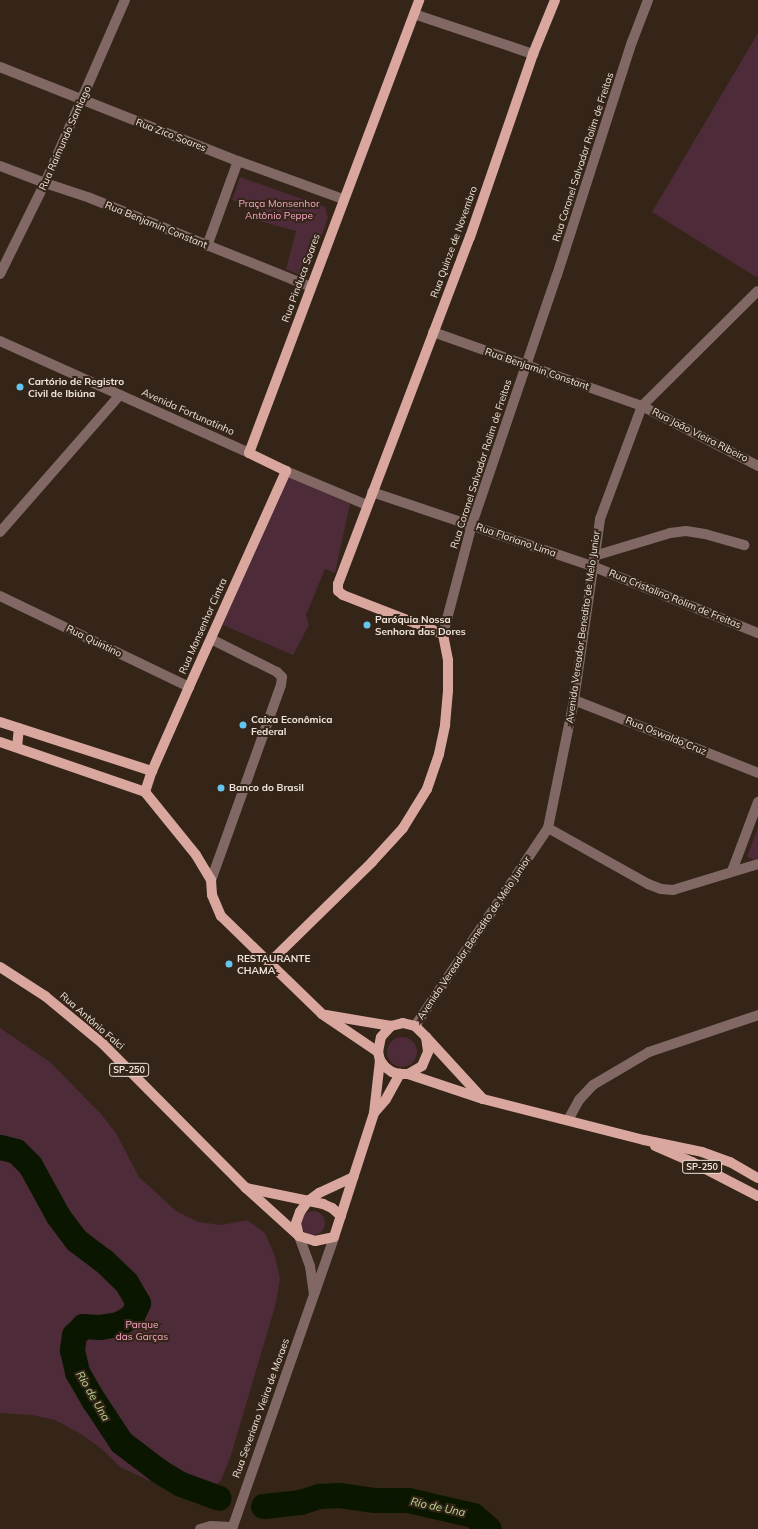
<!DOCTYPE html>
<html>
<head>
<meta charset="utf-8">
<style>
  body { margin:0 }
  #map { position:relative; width:758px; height:1529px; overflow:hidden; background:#342518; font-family:Mulish,sans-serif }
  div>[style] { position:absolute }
  .green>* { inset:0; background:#4d2b38 }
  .round { border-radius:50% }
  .river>* { height:25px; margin:-12.5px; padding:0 12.5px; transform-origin:12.5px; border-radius:12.5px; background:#0a1600 }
  .minor>* { height:10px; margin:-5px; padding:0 5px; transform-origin:5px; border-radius:5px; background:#816864 }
  .major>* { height:10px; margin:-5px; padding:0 5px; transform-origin:5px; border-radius:5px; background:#daa79f }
  .dots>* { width:11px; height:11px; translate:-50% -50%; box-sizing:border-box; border:2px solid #342518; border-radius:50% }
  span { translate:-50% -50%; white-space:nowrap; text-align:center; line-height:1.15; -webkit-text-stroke:4px #342518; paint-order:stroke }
  .shield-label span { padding:1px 3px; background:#342518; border:1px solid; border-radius:3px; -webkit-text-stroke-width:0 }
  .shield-label { font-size:9px; color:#eee4db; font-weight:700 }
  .street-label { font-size:10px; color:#eee4db }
  .park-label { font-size:10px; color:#f9a7c5 }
  .poi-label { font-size:10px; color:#eee4db; font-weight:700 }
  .left { translate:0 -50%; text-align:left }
  .water-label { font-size:11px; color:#b9da92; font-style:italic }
</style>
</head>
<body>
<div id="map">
  <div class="green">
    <div style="clip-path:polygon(758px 33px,758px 275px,756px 277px,652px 212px)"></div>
    <div style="clip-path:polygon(240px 177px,325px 207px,328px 218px,306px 278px,286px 269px,296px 231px,259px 221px,262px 210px,232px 200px)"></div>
    <div style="clip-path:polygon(287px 476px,350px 504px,335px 573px,325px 569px,306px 615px,309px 625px,293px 655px,223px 625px)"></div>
    <div style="clip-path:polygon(758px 827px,758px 858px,754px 860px,747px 857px)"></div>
    <div style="clip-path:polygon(0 1028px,50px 1062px,100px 1113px,116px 1133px,139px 1177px,176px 1211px,198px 1222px,222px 1225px,247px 1220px,265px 1233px,275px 1256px,280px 1279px,276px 1303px,231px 1455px,221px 1480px,200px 1501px,176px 1493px,120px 1467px,102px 1449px,81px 1434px,55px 1420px,32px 1415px,0 1413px)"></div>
    <div class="round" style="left:387px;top:1037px;width:30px;height:30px"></div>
    <div class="round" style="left:301px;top:1211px;width:24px;height:24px"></div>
  </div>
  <div class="river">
    <div style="left:0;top:1147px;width:16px;rotate:14deg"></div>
    <div style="left:16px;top:1151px;width:20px;rotate:45deg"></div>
    <div style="left:30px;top:1165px;width:58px;rotate:61.2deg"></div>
    <div style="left:58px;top:1216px;width:30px;rotate:53deg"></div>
    <div style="left:76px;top:1240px;width:34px;rotate:37deg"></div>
    <div style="left:103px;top:1260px;width:32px;rotate:44deg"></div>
    <div style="left:126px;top:1282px;width:24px;rotate:60deg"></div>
    <div style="left:138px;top:1303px;width:14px;rotate:115deg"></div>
    <div style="left:132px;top:1316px;width:16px;rotate:150deg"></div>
    <div style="left:118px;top:1324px;width:18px;rotate:171deg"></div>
    <div style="left:100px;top:1327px;width:17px;rotate:-177deg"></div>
    <div style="left:83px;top:1326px;width:13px;rotate:135deg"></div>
    <div style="left:74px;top:1335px;width:15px;rotate:98deg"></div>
    <div style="left:72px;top:1350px;width:23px;rotate:77deg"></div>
    <div style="left:77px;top:1372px;width:34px;rotate:60deg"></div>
    <div style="left:94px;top:1401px;width:49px;rotate:56.6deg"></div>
    <div style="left:121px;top:1442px;width:48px;rotate:37.3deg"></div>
    <div style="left:159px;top:1471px;width:26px;rotate:31deg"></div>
    <div style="left:181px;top:1484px;width:40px;rotate:20.2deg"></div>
    <div style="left:263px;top:1506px;width:37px;rotate:-6deg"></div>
    <div style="left:300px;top:1502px;width:20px;rotate:-18deg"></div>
    <div style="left:319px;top:1496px;width:20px;rotate:-3deg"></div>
    <div style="left:339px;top:1495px;width:36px;rotate:8deg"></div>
    <div style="left:375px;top:1500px;width:33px"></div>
    <div style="left:408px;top:1500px;width:67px;rotate:13deg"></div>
    <div style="left:473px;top:1515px;width:21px;rotate:41deg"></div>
  </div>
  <div class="minor">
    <div style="left:414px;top:14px;width:126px;rotate:18.6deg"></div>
    <div style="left:0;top:67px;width:256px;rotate:21.6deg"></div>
    <div style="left:238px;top:161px;width:112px;rotate:19.9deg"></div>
    <div style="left:0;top:166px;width:48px;rotate:20.7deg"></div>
    <div style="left:45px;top:183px;width:47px;rotate:18.4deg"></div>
    <div style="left:90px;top:198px;width:238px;rotate:21.9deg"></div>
    <div style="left:207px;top:246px;width:90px;rotate:-70deg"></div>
    <div style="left:0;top:274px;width:102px;rotate:-63.7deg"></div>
    <div style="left:45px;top:183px;width:200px;rotate:-66.4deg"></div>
    <div style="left:433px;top:332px;width:222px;rotate:19.5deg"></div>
    <div style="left:642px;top:406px;width:131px;rotate:27.3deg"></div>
    <div style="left:0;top:341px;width:273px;rotate:24.2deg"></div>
    <div style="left:286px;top:471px;width:88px;rotate:22.8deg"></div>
    <div style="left:372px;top:492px;width:232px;rotate:18.6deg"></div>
    <div style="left:592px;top:566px;width:179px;rotate:22deg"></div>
    <div style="left:0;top:532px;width:182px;rotate:-48.8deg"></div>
    <div style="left:594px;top:556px;width:79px;rotate:-16.8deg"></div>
    <div style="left:670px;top:533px;width:16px;rotate:-7deg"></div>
    <div style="left:686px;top:531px;width:19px;rotate:9deg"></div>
    <div style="left:705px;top:534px;width:41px;rotate:15.8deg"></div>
    <div style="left:0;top:596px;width:210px;rotate:25.7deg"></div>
    <div style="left:443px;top:634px;width:114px;rotate:-75.2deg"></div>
    <div style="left:472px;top:524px;width:263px;rotate:-71.2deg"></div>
    <div style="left:557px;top:275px;width:245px;rotate:-72.2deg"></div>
    <div style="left:632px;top:42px;width:45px;rotate:-69.1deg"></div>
    <div style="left:211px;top:639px;width:74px;rotate:26.6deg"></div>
    <div style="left:277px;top:672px;width:7px;rotate:45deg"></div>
    <div style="left:282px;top:677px;width:8px;rotate:97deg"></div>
    <div style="left:281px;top:685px;width:207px;rotate:109.7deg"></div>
    <div style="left:574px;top:700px;width:198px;rotate:21.6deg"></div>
    <div style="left:548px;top:828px;width:115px;rotate:29.2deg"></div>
    <div style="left:648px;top:884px;width:14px;rotate:21deg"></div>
    <div style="left:661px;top:889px;width:12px;rotate:5deg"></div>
    <div style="left:673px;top:890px;width:89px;rotate:-17deg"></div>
    <div style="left:732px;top:871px;width:74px;rotate:-69.4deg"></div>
    <div style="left:415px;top:1026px;width:239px;rotate:-56.1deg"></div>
    <div style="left:548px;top:828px;width:131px;rotate:-78.5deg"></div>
    <div style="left:574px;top:700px;width:183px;rotate:-81.8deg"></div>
    <div style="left:600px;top:519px;width:121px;rotate:-69.6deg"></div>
    <div style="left:642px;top:406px;width:163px;rotate:-44.8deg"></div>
    <div style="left:568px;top:1120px;width:23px;rotate:-61deg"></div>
    <div style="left:579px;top:1100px;width:21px;rotate:-47deg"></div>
    <div style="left:593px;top:1085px;width:65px;rotate:-30.5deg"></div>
    <div style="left:649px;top:1052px;width:115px;rotate:-18.7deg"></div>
    <div style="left:299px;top:1236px;width:32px;rotate:70deg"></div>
    <div style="left:310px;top:1266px;width:28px;rotate:82deg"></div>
    <div style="left:200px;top:1529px;width:11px;rotate:-15deg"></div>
    <div style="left:211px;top:1526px;width:20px;rotate:3deg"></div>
    <div style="left:232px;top:1529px;width:309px;rotate:-70.7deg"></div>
  </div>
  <div class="major">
    <div style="left:0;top:722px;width:160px;rotate:17.9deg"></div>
    <div style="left:0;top:742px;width:153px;rotate:19deg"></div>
    <div style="left:17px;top:747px;width:19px;rotate:-84deg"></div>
    <div style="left:145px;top:792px;width:22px;rotate:-72deg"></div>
    <div style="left:152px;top:771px;width:92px;rotate:-66.2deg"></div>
    <div style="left:189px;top:687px;width:237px;rotate:-65.8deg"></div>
    <div style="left:286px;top:471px;width:41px;rotate:-154.1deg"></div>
    <div style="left:249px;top:453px;width:484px;rotate:-69.4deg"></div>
    <div style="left:145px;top:792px;width:81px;rotate:51deg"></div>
    <div style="left:196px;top:855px;width:29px;rotate:59deg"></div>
    <div style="left:211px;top:880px;width:15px;rotate:86deg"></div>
    <div style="left:212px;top:895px;width:23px;rotate:67deg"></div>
    <div style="left:221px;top:916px;width:141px;rotate:44.1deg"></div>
    <div style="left:322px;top:1014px;width:68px;rotate:34.2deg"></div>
    <div style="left:270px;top:962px;width:143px;rotate:-44.4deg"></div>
    <div style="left:372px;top:862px;width:46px;rotate:-47.6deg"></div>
    <div style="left:403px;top:828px;width:46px;rotate:-58.4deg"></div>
    <div style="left:427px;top:789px;width:37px;rotate:-71deg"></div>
    <div style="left:439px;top:754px;width:30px;rotate:-78deg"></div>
    <div style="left:445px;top:725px;width:34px;rotate:-85deg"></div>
    <div style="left:448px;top:691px;width:31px;rotate:-90deg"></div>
    <div style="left:448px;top:660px;width:26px;rotate:-101deg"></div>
    <div style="left:443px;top:634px;width:107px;rotate:-158.7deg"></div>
    <div style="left:343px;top:595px;width:6px;rotate:-141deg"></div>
    <div style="left:338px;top:591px;width:7px;rotate:-90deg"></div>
    <div style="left:338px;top:584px;width:371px;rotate:-69.2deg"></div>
    <div style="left:470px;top:237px;width:194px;rotate:-71deg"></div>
    <div style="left:533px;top:54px;width:58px;rotate:-67.8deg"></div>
    <div style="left:0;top:967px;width:54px;rotate:32.8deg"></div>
    <div style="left:45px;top:996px;width:74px;rotate:39.5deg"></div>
    <div style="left:102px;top:1043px;width:204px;rotate:45.2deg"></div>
    <div style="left:246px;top:1188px;width:72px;rotate:42.2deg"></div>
    <div style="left:299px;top:1236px;width:17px;rotate:17deg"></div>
    <div style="left:315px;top:1241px;width:19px;rotate:-12deg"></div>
    <div style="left:334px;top:1237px;width:130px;rotate:-72.1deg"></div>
    <div style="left:374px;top:1113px;width:53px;rotate:-83.5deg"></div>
    <div style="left:326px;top:1015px;width:66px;rotate:9.6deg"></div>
    <div style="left:391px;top:1026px;width:12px;rotate:-14deg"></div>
    <div style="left:403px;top:1023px;width:12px;rotate:14deg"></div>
    <div style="left:415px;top:1026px;width:16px;rotate:45deg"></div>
    <div style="left:426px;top:1037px;width:15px;rotate:82deg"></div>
    <div style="left:428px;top:1052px;width:15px;rotate:113deg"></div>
    <div style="left:422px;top:1066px;width:16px;rotate:150deg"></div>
    <div style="left:408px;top:1074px;width:8px;rotate:180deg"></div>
    <div style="left:400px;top:1074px;width:8px;rotate:-166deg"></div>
    <div style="left:392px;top:1072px;width:9px;rotate:-144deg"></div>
    <div style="left:385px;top:1067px;width:9px;rotate:-126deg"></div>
    <div style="left:380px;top:1060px;width:8px;rotate:-104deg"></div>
    <div style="left:378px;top:1052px;width:15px;rotate:-79deg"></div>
    <div style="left:381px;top:1037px;width:15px;rotate:-48deg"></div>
    <div style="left:426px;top:1037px;width:84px;rotate:47.4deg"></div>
    <div style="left:408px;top:1074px;width:79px;rotate:18.4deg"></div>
    <div style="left:483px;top:1099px;width:166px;rotate:14.3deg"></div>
    <div style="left:644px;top:1140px;width:59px;rotate:11.7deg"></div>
    <div style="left:702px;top:1152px;width:30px;rotate:20deg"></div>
    <div style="left:730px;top:1162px;width:32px;rotate:30deg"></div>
    <div style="left:374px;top:1113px;width:18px;rotate:-49deg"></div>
    <div style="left:386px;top:1099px;width:29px;rotate:-61deg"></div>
    <div style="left:655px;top:1146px;width:40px;rotate:23.4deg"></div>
    <div style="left:692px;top:1162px;width:74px;rotate:27.3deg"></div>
    <div style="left:246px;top:1188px;width:79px;rotate:11.7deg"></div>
    <div style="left:323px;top:1204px;width:10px;rotate:24deg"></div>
    <div style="left:332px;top:1208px;width:12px;rotate:42deg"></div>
    <div style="left:299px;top:1236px;width:13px;rotate:-103deg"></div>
    <div style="left:296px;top:1223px;width:12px;rotate:-70deg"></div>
    <div style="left:300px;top:1212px;width:14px;rotate:-54deg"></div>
    <div style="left:308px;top:1201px;width:14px;rotate:-36deg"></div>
    <div style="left:319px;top:1193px;width:38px;rotate:-25deg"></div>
  </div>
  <div class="dots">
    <div style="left:20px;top:387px;background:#64c5ee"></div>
    <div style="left:367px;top:625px;background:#64c5ee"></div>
    <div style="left:243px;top:725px;background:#64c5ee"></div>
    <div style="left:221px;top:788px;background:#64c5ee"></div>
    <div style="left:229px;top:964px;background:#64c5ee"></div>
  </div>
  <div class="shield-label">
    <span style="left:129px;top:1070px">SP-250</span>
    <span style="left:702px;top:1167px">SP-250</span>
  </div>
  <div class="street-label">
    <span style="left:171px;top:135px;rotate:21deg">Rua Zico Soares</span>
    <span style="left:65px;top:138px;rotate:-66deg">Rua Raimundo Santiago</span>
    <span style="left:583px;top:157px;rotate:-72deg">Rua Coronel Salvador Rolim de Freitas</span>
    <span style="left:156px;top:225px;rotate:22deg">Rua Benjamin Constant</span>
    <span style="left:454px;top:242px;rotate:-70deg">Rua Quinze de Novembro</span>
    <span style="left:301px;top:278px;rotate:-70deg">Rua Pinduca Soares</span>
    <span style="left:537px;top:369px;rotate:19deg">Rua Benjamin Constant</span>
    <span style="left:188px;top:412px;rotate:24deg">Avenida Fortunatinho</span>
    <span style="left:700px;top:435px;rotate:27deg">Rua João Vieira Ribeiro</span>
    <span style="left:481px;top:464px;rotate:-72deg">Rua Coronel Salvador Rolim de Freitas</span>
    <span style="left:516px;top:540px;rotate:19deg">Rua Floriano Lima</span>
    <span style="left:675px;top:599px;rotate:22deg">Rua Cristalino Rolim de Freitas</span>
    <span style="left:203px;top:626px;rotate:-66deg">Rua Monsenhor Cintra</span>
    <span style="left:583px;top:627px;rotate:-82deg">Avenida Vereador Benedito de Melo Junior</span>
    <span style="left:94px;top:641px;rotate:26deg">Rua Quintino</span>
    <span style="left:666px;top:736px;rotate:22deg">Rua Oswaldo Cruz</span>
    <span style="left:474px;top:938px;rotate:-56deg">Avenida Vereador Benedito de Melo Junior</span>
    <span style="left:92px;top:1021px;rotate:41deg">Rua Antônio Falci</span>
    <span style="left:261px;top:1408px;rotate:-70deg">Rua Severiano Vieira de Moraes</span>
  </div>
  <div class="park-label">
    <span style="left:279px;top:209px">Praça Monsenhor<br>Antônio Peppe</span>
    <span style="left:142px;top:1330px">Parque<br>das Garças</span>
  </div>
  <div class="poi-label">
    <span class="left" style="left:28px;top:387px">Cartório de Registro<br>Civil de Ibiúna</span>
    <span class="left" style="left:375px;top:625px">Paróquia Nossa<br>Senhora das Dores</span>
    <span class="left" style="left:251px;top:725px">Caixa Econômica<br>Federal</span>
    <span class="left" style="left:229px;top:788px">Banco do Brasil</span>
    <span class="left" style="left:237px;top:964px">RESTAURANTE<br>CHAMA</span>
  </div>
  <div class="water-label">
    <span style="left:93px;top:1396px;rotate:60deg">Rio de Una</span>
    <span style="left:438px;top:1507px;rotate:12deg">Rio de Una</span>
  </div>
</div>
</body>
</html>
